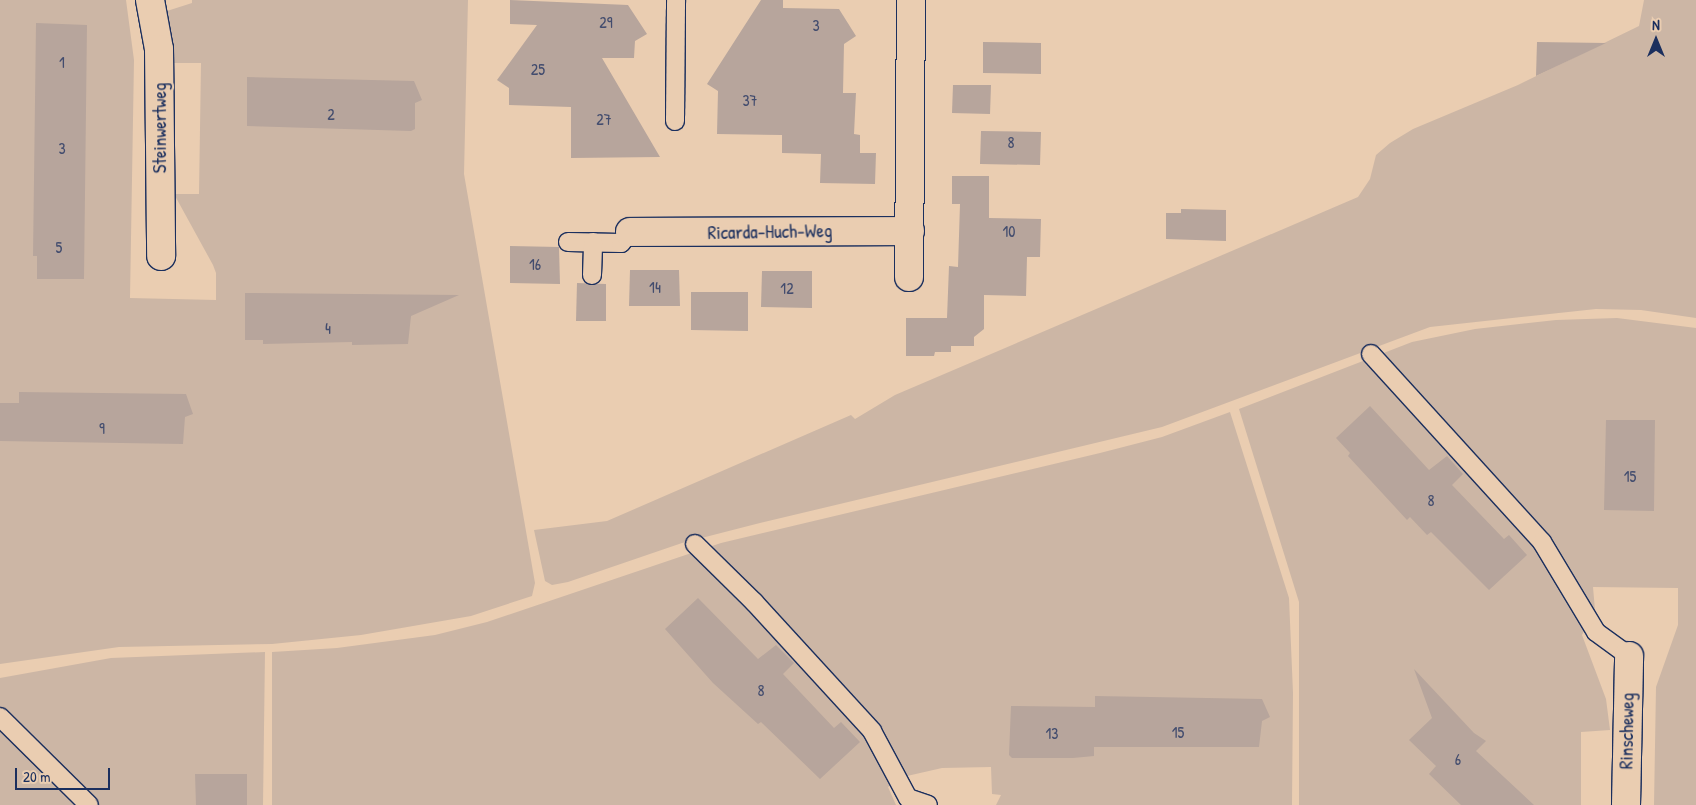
<!DOCTYPE html>
<html>
<head>
<meta charset="utf-8">
<style>
  body { margin:0 }
  #map { position:relative; width:1696px; height:805px; overflow:hidden; background:#eacdb1; font-family:"Patrick Hand",sans-serif }
  div>[style] { position:absolute }
  .green>* { inset:0; background:#ccb6a5 }
  .building>* { inset:0; background:#b7a59c }
  .roads { filter:drop-shadow(1px 0 #1b2f5e) drop-shadow(-1px 0 #1b2f5e) drop-shadow(0 1px #1b2f5e) drop-shadow(0 -1px #1b2f5e) }
  .lane>* { height:18px; margin:-9px; padding:0 9px; transform-origin:9px; border-radius:9px; background:#eacdb1 }
  .street>* { height:28px; margin:-14px; padding:0 14px; transform-origin:14px; border-radius:14px; background:#eacdb1 }
  span { translate:-50% -50%; white-space:nowrap; text-align:center; line-height:1.15; -webkit-text-stroke:4px #eacdb1; paint-order:stroke }
  .number-label { font-size:16px; color:#424c6e }
  .number-label span { -webkit-text-stroke-width:0 }
  .street-label { font-size:19px; color:#1b2f5e }
  .north { position:absolute; left:1631px; top:15px; width:50px; height:50px; -webkit-text-stroke:4px #eacdb1; paint-order:stroke; rotate:0deg; font-size:14px; font-weight:700; line-height:20px; text-align:center; color:#1b2f5e }
  .north::after { content:''; display:block; margin:auto; width:18px; height:22px; background:#1b2f5e; clip-path:polygon(50% 0,100% 100%,50% 72%,0 100%) }
  .scale { position:absolute; left:15px; top:768px; width:95px; height:22px; box-sizing:border-box; border:2px solid #1b2f5e; border-top:0; padding-left:6px; font-size:15px; line-height:18px; white-space:nowrap; color:#1b2f5e; -webkit-text-stroke:4px #eacdb1; paint-order:stroke }
</style>
</head>
<body>
<div id="map">
  <div class="green">
    <div style="clip-path:polygon(0 0,126px 0,134px 60px,130px 298px,216px 300px,216px 273px,213px 265px,174px 194px,199px 194px,201px 63px,174px 63px,167px 11px,192px 3px,192px 0,468px 0,464px 174px,535px 583px,532px 596px,471px 616px,361px 635px,272px 644px,119px 647px,0 664px)"></div>
    <div style="clip-path:polygon(1644px 0,1696px 0,1696px 318px,1641px 310px,1596px 309px,1430px 327px,1162px 427px,756px 524px,682px 543px,568px 582px,552px 585px,545px 581px,534px 530px,607px 521px,851px 415px,855px 419px,895px 395px,1358px 197px,1370px 179px,1376px 155px,1390px 143px,1413px 129px,1518px 85px,1639px 26px)"></div>
    <div style="clip-path:polygon(1617px 318px,1696px 328px,1696px 805px,1654px 805px,1656px 687px,1678px 625px,1678px 588px,1593px 587px,1595px 610px,1582px 635px,1606px 699px,1610px 730px,1581px 732px,1581px 805px,1299px 805px,1299px 602px,1239px 409px,1412px 342px,1475px 329px,1556px 320px)"></div>
    <div style="clip-path:polygon(1230px 412px,1289px 598px,1293px 693px,1292px 805px,996px 805px,1001px 795px,992px 794px,991px 767px,942px 768px,907px 776px,888px 787px,896px 805px,272px 805px,272px 652px,337px 648px,435px 635px,487px 622px,721px 543px,1100px 453px,1162px 437px)"></div>
    <div style="clip-path:polygon(265px 652px,263px 805px,0 805px,0 678px,111px 658px)"></div>
  </div>
  <div class="building">
    <div style="clip-path:polygon(510px 0,628px 5px,647px 34px,635px 41px,634px 58px,602px 58px,660px 157px,571px 158px,571px 107px,509px 105px,509px 88px,497px 80px,537px 25px,510px 24px)"></div>
    <div style="clip-path:polygon(761px 0,783px 0,783px 8px,839px 9px,856px 36px,844px 44px,843px 93px,856px 93px,854px 134px,860px 135px,860px 153px,876px 153px,875px 184px,820px 183px,821px 154px,782px 153px,782px 135px,717px 134px,718px 91px,707px 84px)"></div>
    <div style="clip-path:polygon(36px 23px,87px 25px,84px 279px,37px 279px,37px 256px,33px 256px)"></div>
    <div style="clip-path:polygon(983px 42px,1041px 43px,1041px 74px,983px 73px)"></div>
    <div style="clip-path:polygon(1537px 42px,1606px 43px,1536px 76px)"></div>
    <div style="clip-path:polygon(247px 77px,414px 81px,422px 100px,415px 103px,415px 129px,411px 131px,247px 126px)"></div>
    <div style="clip-path:polygon(953px 85px,991px 85px,990px 114px,952px 113px)"></div>
    <div style="clip-path:polygon(981px 131px,1041px 132px,1040px 165px,980px 164px)"></div>
    <div style="clip-path:polygon(952px 176px,989px 176px,989px 218px,1041px 219px,1040px 257px,1027px 257px,1026px 296px,984px 295px,984px 329px,974px 337px,974px 346px,951px 346px,951px 352px,935px 352px,934px 356px,906px 356px,906px 318px,947px 318px,949px 266px,958px 267px,960px 204px,952px 204px)"></div>
    <div style="clip-path:polygon(1181px 209px,1226px 210px,1226px 241px,1166px 239px,1166px 213px,1181px 213px)"></div>
    <div style="clip-path:polygon(510px 246px,559px 247px,560px 284px,510px 283px)"></div>
    <div style="clip-path:polygon(630px 270px,679px 270px,680px 306px,629px 306px)"></div>
    <div style="clip-path:polygon(762px 271px,812px 271px,812px 308px,761px 307px)"></div>
    <div style="clip-path:polygon(577px 283px,606px 284px,606px 321px,576px 321px)"></div>
    <div style="clip-path:polygon(691px 292px,748px 292px,748px 331px,691px 330px)"></div>
    <div style="clip-path:polygon(245px 293px,459px 295px,411px 316px,408px 344px,352px 345px,352px 342px,263px 344px,263px 340px,245px 340px)"></div>
    <div style="clip-path:polygon(19px 392px,186px 394px,193px 414px,185px 417px,183px 444px,0 441px,0 403px,19px 403px)"></div>
    <div style="clip-path:polygon(1370px 406px,1429px 470px,1447px 456px,1463px 474px,1452px 485px,1504px 539px,1509px 535px,1527px 555px,1489px 590px,1431px 532px,1427px 535px,1410px 517px,1407px 520px,1348px 456px,1350px 453px,1336px 438px)"></div>
    <div style="clip-path:polygon(1606px 420px,1655px 420px,1654px 511px,1604px 510px)"></div>
    <div style="clip-path:polygon(698px 598px,758px 659px,776px 645px,794px 663px,783px 674px,834px 728px,841px 722px,860px 742px,820px 779px,761px 722px,758px 724px,713px 683px,665px 629px)"></div>
    <div style="clip-path:polygon(1414px 669px,1474px 733px,1486px 741px,1476px 751px,1534px 805px,1461px 805px,1429px 774px,1436px 766px,1409px 740px,1432px 718px)"></div>
    <div style="clip-path:polygon(1095px 696px,1262px 699px,1270px 717px,1262px 721px,1259px 747px,1094px 747px,1094px 756px,1073px 758px,1012px 758px,1009px 755px,1011px 706px,1095px 707px)"></div>
    <div style="clip-path:polygon(195px 774px,247px 774px,247px 805px,196px 805px)"></div>
  </div>
  <div class="roads">
    <div class="lane">
      <div style="left:675px;top:121px;width:121px;rotate:-89.5deg"></div>
      <div style="left:568px;top:242px;width:53px;rotate:1.1deg"></div>
      <div style="left:621px;top:243px;width:14px;rotate:-51deg"></div>
      <div style="left:592px;top:275px;width:33px;rotate:-88deg"></div>
      <div style="left:1371px;top:354px;width:254px;rotate:47.7deg"></div>
      <div style="left:1542px;top:542px;width:105px;rotate:59deg"></div>
      <div style="left:1596px;top:632px;width:41px;rotate:36deg"></div>
      <div style="left:695px;top:544px;width:83px;rotate:44.5deg"></div>
      <div style="left:754px;top:602px;width:175px;rotate:47.5deg"></div>
      <div style="left:872px;top:731px;width:76px;rotate:61.8deg"></div>
      <div style="left:908px;top:798px;width:21px;rotate:19deg"></div>
      <div style="left:0;top:717px;width:125px;rotate:44.7deg"></div>
    </div>
    <div class="street">
      <div style="left:150px;top:0;width:50px;rotate:79.6deg"></div>
      <div style="left:159px;top:49px;width:207px;rotate:89.4deg"></div>
      <div style="left:630px;top:232px;width:280px;rotate:-0.2deg"></div>
      <div style="left:909px;top:277px;width:277px;rotate:-89.6deg"></div>
      <div style="left:1626px;top:805px;width:149px;rotate:-88.8deg"></div>
    </div>
  </div>
  <div class="number-label">
    <span style="left:606px;top:22px">29</span>
    <span style="left:816px;top:25px">3</span>
    <span style="left:62px;top:62px">1</span>
    <span style="left:538px;top:69px">25</span>
    <span style="left:750px;top:100px">37</span>
    <span style="left:331px;top:114px">2</span>
    <span style="left:604px;top:119px">27</span>
    <span style="left:1011px;top:142px">8</span>
    <span style="left:62px;top:148px">3</span>
    <span style="left:1009px;top:231px">10</span>
    <span style="left:59px;top:247px">5</span>
    <span style="left:535px;top:264px">16</span>
    <span style="left:655px;top:287px">14</span>
    <span style="left:787px;top:288px">12</span>
    <span style="left:328px;top:328px">4</span>
    <span style="left:102px;top:428px">9</span>
    <span style="left:1630px;top:476px">15</span>
    <span style="left:1431px;top:500px">8</span>
    <span style="left:761px;top:690px">8</span>
    <span style="left:1178px;top:732px">15</span>
    <span style="left:1052px;top:733px">13</span>
    <span style="left:1458px;top:759px">6</span>
  </div>
  <div class="street-label">
    <span style="left:160px;top:128px;rotate:-90deg">Steinwertweg</span>
    <span style="left:770px;top:232px;rotate:-1deg">Ricarda-Huch-Weg</span>
    <span style="left:1627px;top:731px;rotate:-89deg">Rinscheweg</span>
  </div>
  <div class="north">N</div>
  <div class="scale">20 m</div>
</div>
</body>
</html>
